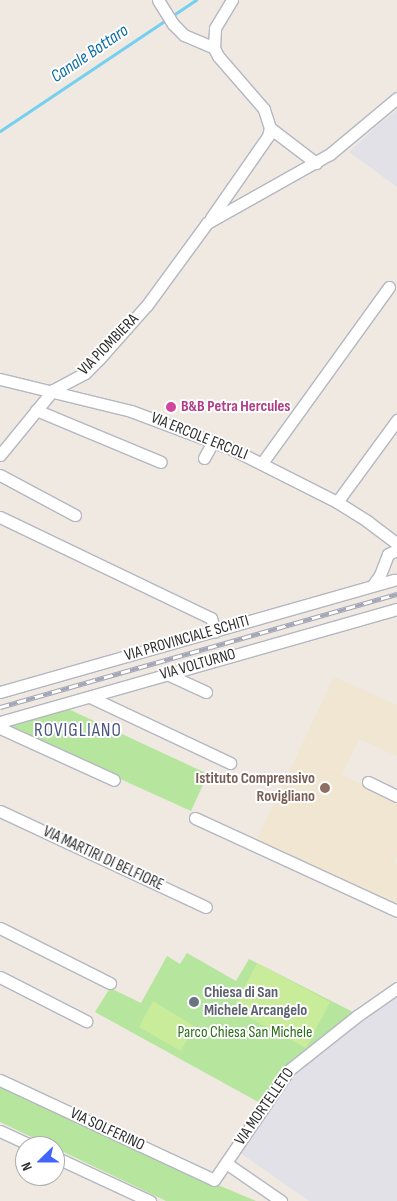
<!DOCTYPE html>
<html>
<head>
<meta charset="utf-8">
<style>
  body { margin:0 }
  #map { position:relative; width:397px; height:1201px; overflow:hidden; background:#efe9e1; font-family:"Sofia Sans Condensed",sans-serif }
  div>[style] { position:absolute }
  .industrial>* { inset:0; background:#e3e1e8 }
  .education>* { inset:0; background:#f0e6d1 }
  .green>* { inset:0; background:#b6e59e }
  .pitch>* { inset:0; background:#c9ec9a }
  .stream>* { height:3px; margin:-1.5px; padding:0 1.5px; transform-origin:1.5px; border-radius:1.5px; background:#75cff0 }
  .roads { filter:drop-shadow(1px 0 #b4b7c1) drop-shadow(-1px 0 #b4b7c1) drop-shadow(0 1px #b4b7c1) drop-shadow(0 -1px #b4b7c1) }
  .minor>* { height:11px; margin:-5.5px; padding:0 5.5px; transform-origin:5.5px; border-radius:5.5px; background:#fff }
  .rail>* { height:5px; margin-top:-2.5px; transform-origin:0; background:repeating-linear-gradient(90deg,#fff 0 9px,#a3a6b8 0 18px); box-sizing:border-box; border-block:1px solid #a3a6b8 }
  .dots>* { width:14px; height:14px; translate:-50% -50%; box-sizing:border-box; border:2px solid #fff; border-radius:50% }
  span { translate:-50% -50%; white-space:nowrap; text-align:center; line-height:1.15; -webkit-text-stroke:4px #fff; paint-order:stroke }
  .street-label { font-size:16px; color:#2e2e2e }
  .hotel-label { font-size:16px; color:#b23c85; font-weight:700 }
  .left { translate:0 -50%; text-align:left }
  .education-label { font-size:16px; color:#785e54; font-weight:700 }
  .right { translate:-100% -50%; text-align:right }
  .worship-label { font-size:16px; color:#5b616d; font-weight:700 }
  .park-label { font-size:16px; color:#2c6e1b }
  .water-label { font-size:18px; color:#0d6fa3; font-style:italic }
  .quarter-label { font-size:19px; color:#4d5680; letter-spacing:1px }
  .north { position:absolute; left:15px; top:1136px; width:50px; height:50px; box-sizing:border-box; background:#fff; border:1px solid #ababab; border-radius:50%; rotate:248deg; font-size:14px; font-weight:700; line-height:20px; text-align:center; color:#2e2e2e }
  .north::after { content:''; display:block; margin:auto; width:18px; height:22px; background:#4264fb; clip-path:polygon(50% 0,100% 100%,50% 72%,0 100%) }
</style>
</head>
<body>
<div id="map">
  <div class="industrial">
    <div style="clip-path:polygon(397px 110px,397px 187px,349px 152px,378px 125px)"></div>
    <div style="clip-path:polygon(397px 994px,397px 1201px,309px 1201px,239px 1152px,292px 1075px,353px 1025px)"></div>
  </div>
  <div class="education">
    <div style="clip-path:polygon(334px 677px,397px 705px,397px 756px,359px 739px,342px 775px,397px 801px,397px 857px,394px 863px,397px 864px,397px 907px,256px 841px)"></div>
  </div>
  <div class="green">
    <div style="clip-path:polygon(64px 707px,208px 774px,191px 811px,1px 725px)"></div>
    <div style="clip-path:polygon(187px 953px,236px 981px,249px 959px,355px 1013px,300px 1054px,283px 1070px,260px 1103px,95px 1012px,110px 988px,141px 1003px,167px 956px,180px 964px)"></div>
    <div style="clip-path:polygon(0 1085px,210px 1183px,218px 1185px,256px 1201px,166px 1201px,55px 1148px,55px 1146px,50px 1146px,0 1122px)"></div>
  </div>
  <div class="pitch">
    <div style="clip-path:polygon(257px 963px,330px 1002px,306px 1048px,233px 1009px)"></div>
    <div style="clip-path:polygon(153px 1001px,194px 1026px,181px 1051px,139px 1027px)"></div>
  </div>
  <div class="stream">
    <div style="left:0;top:131px;width:236px;rotate:-33.8deg"></div>
  </div>
  <div class="roads">
    <div class="minor">
      <div style="left:158px;top:0;width:28px;rotate:58deg"></div>
      <div style="left:173px;top:24px;width:16px;rotate:45deg"></div>
      <div style="left:184px;top:35px;width:33px;rotate:23deg"></div>
      <div style="left:270px;top:128px;width:58px;rotate:37.3deg"></div>
      <div style="left:211px;top:218px;width:100px;rotate:-55.2deg"></div>
      <div style="left:268px;top:136px;width:8px;rotate:-76deg"></div>
      <div style="left:270px;top:128px;width:20px;rotate:-108deg"></div>
      <div style="left:264px;top:109px;width:70px;rotate:-131deg"></div>
      <div style="left:218px;top:56px;width:9px;rotate:-117deg"></div>
      <div style="left:214px;top:48px;width:20px;rotate:-87deg"></div>
      <div style="left:215px;top:28px;width:33px;rotate:-59deg"></div>
      <div style="left:0;top:379px;width:135px;rotate:13.7deg"></div>
      <div style="left:131px;top:411px;width:108px;rotate:20.6deg"></div>
      <div style="left:232px;top:449px;width:118px;rotate:26.8deg"></div>
      <div style="left:337px;top:502px;width:36px;rotate:32deg"></div>
      <div style="left:367px;top:521px;width:38px;rotate:37deg"></div>
      <div style="left:36px;top:410px;width:135px;rotate:22.6deg"></div>
      <div style="left:0;top:455px;width:84px;rotate:-50.8deg"></div>
      <div style="left:53px;top:390px;width:36px;rotate:-28deg"></div>
      <div style="left:85px;top:373px;width:20px;rotate:-45deg"></div>
      <div style="left:99px;top:359px;width:72px;rotate:-48.4deg"></div>
      <div style="left:147px;top:305px;width:102px;rotate:-53.8deg"></div>
      <div style="left:207px;top:223px;width:141px;rotate:-29.3deg"></div>
      <div style="left:330px;top:154px;width:87px;rotate:-39.9deg"></div>
      <div style="left:204px;top:458px;width:18px;rotate:-61deg"></div>
      <div style="left:262px;top:463px;width:217px;rotate:-54.2deg"></div>
      <div style="left:0;top:475px;width:85px;rotate:28.1deg"></div>
      <div style="left:337px;top:502px;width:102px;rotate:-53.8deg"></div>
      <div style="left:0;top:517px;width:234px;rotate:25.6deg"></div>
      <div style="left:211px;top:618px;width:14px;rotate:73deg"></div>
      <div style="left:373px;top:585px;width:12px;rotate:-55deg"></div>
      <div style="left:380px;top:575px;width:22px;rotate:-69deg"></div>
      <div style="left:388px;top:554px;width:10px;rotate:-24deg"></div>
      <div style="left:167px;top:674px;width:43px;rotate:24.8deg"></div>
      <div style="left:0;top:692px;width:410px;rotate:-15.9deg"></div>
      <div style="left:90px;top:697px;width:155px;rotate:25.2deg"></div>
      <div style="left:0;top:722px;width:413px;rotate:-15.9deg"></div>
      <div style="left:0;top:728px;width:125px;rotate:24.5deg"></div>
      <div style="left:368px;top:782px;width:32px;rotate:26deg"></div>
      <div style="left:0;top:811px;width:227px;rotate:25deg"></div>
      <div style="left:195px;top:818px;width:222px;rotate:24.7deg"></div>
      <div style="left:0;top:928px;width:123px;rotate:26.6deg"></div>
      <div style="left:0;top:977px;width:97px;rotate:27.1deg"></div>
      <div style="left:0;top:1080px;width:236px;rotate:25deg"></div>
      <div style="left:214px;top:1180px;width:133px;rotate:-55.7deg"></div>
      <div style="left:289px;top:1070px;width:87px;rotate:-38.5deg"></div>
      <div style="left:357px;top:1016px;width:49px;rotate:-35deg"></div>
      <div style="left:0;top:1131px;width:35px;rotate:25deg"></div>
      <div style="left:55px;top:1157px;width:105px;rotate:24.9deg"></div>
      <div style="left:226px;top:1163px;width:67px;rotate:34.6deg"></div>
    </div>
  </div>
  <div class="rail">
    <div style="left:0;top:707px;width:413px;rotate:-15.9deg"></div>
  </div>
  <div class="dots">
    <div style="left:171px;top:407px;background:#d1479c"></div>
    <div style="left:325px;top:788px;background:#8d6e63"></div>
    <div style="left:194px;top:1002px;background:#6b7280"></div>
  </div>
  <div class="street-label">
    <span style="left:109px;top:345px;rotate:-46deg">VIA PIOMBIERA</span>
    <span style="left:199px;top:437px;rotate:22deg">VIA ERCOLE ERCOLI</span>
    <span style="left:187px;top:639px;rotate:-16deg">VIA PROVINCIALE SCHITI</span>
    <span style="left:198px;top:665px;rotate:-16deg">VIA VOLTURNO</span>
    <span style="left:103px;top:859px;rotate:25deg">VIA MARTIRI DI BELFIORE</span>
    <span style="left:265px;top:1107px;rotate:-55deg">VIA MORTELLETO</span>
    <span style="left:107px;top:1130px;rotate:25deg">VIA SOLFERINO</span>
  </div>
  <div class="hotel-label">
    <span class="left" style="left:181px;top:407px">B&amp;B Petra Hercules</span>
  </div>
  <div class="education-label">
    <span class="right" style="left:315px;top:788px">Istituto Comprensivo<br>Rovigliano</span>
  </div>
  <div class="worship-label">
    <span class="left" style="left:204px;top:1002px">Chiesa di San<br>Michele Arcangelo</span>
  </div>
  <div class="park-label">
    <span style="left:245px;top:1033px">Parco Chiesa San Michele</span>
  </div>
  <div class="water-label">
    <span style="left:90px;top:54px;rotate:-34deg">Canale Bottaro</span>
  </div>
  <div class="quarter-label">
    <span style="left:78px;top:731px">ROVIGLIANO</span>
  </div>
  <div class="north">N</div>
</div>
</body>
</html>
